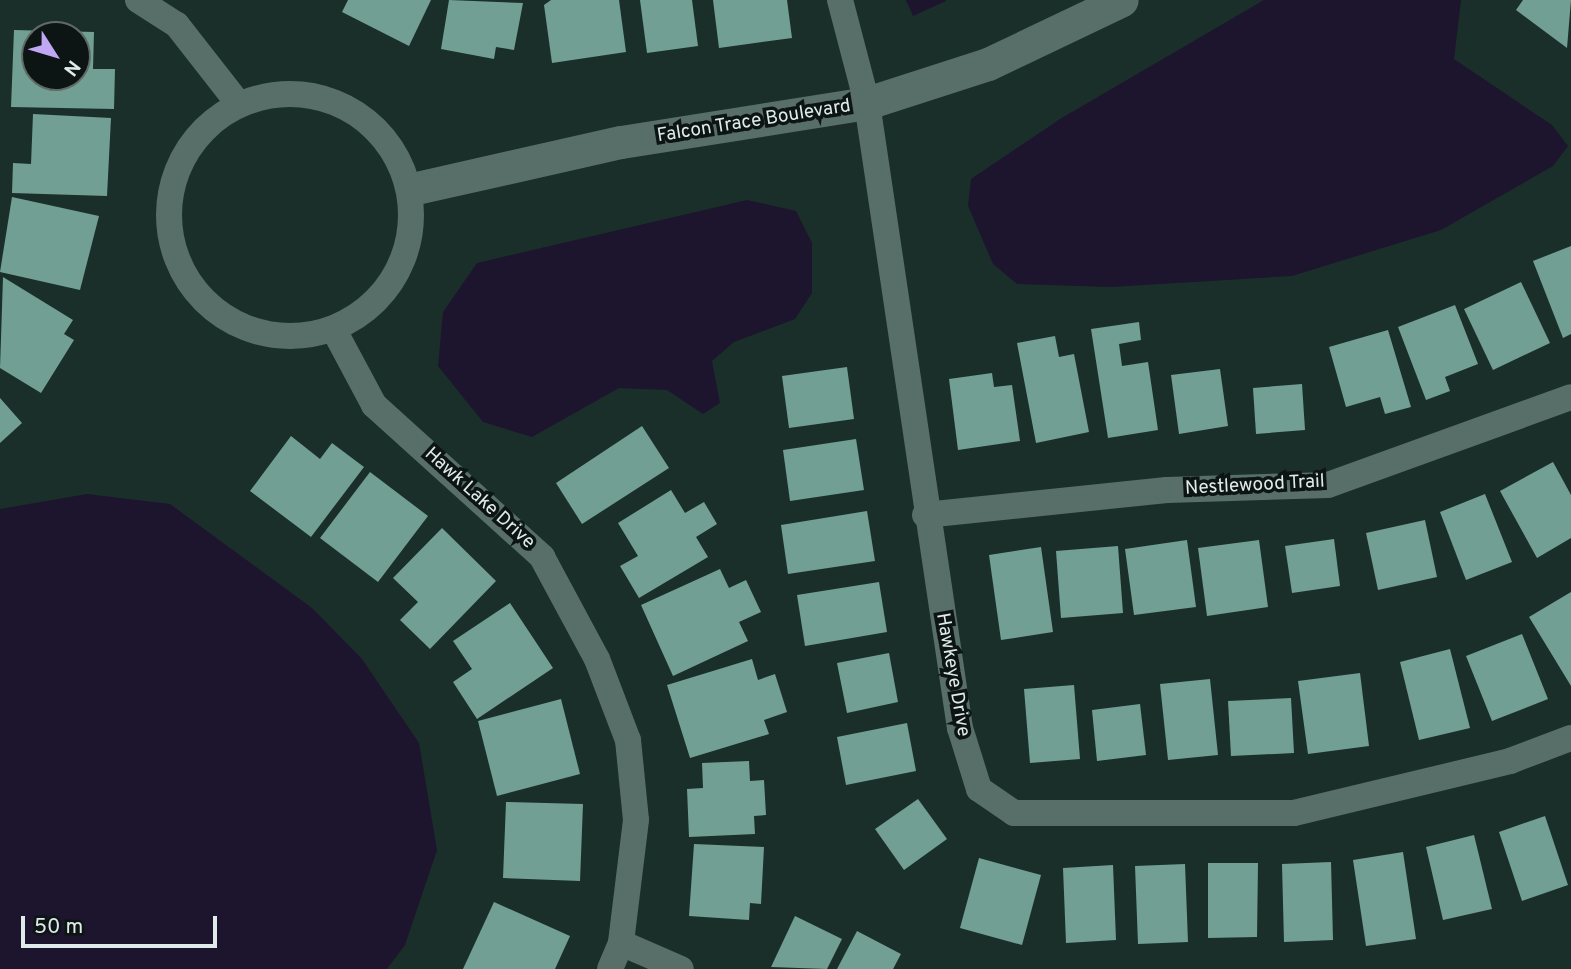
<!DOCTYPE html>
<html>
<head>
<meta charset="utf-8">
<style>
  body { margin:0 }
  #map { position:relative; width:1571px; height:969px; overflow:hidden; background:#1b2f2a; font-family:Overpass,sans-serif }
  div>[style] { position:absolute }
  .water>* { inset:0; background:#1d142e }
  .building>* { inset:0; background:#729f94 }
  .minor>* { height:26px; margin:-13px; padding:0 13px; transform-origin:13px; border-radius:13px; background:#586e68 }
  .minor>.ring { margin:-13px; padding:0; box-sizing:content-box; background:none; border:26px solid #586e68; border-radius:50% }
  .tertiary>* { height:33px; margin:-16.5px; padding:0 16.5px; transform-origin:16.5px; border-radius:16.5px; background:#586e68 }
  span { translate:-50% -50%; white-space:nowrap; text-align:center; line-height:1.15; -webkit-text-stroke:7px #0c1513; paint-order:stroke }
  .street-label { font-size:19px; color:#dfebe8 }
  .north { position:absolute; left:21px; top:21px; width:70px; height:70px; box-sizing:border-box; background:#0c1513; border:2px solid #606b68; border-radius:50%; rotate:127deg; font-size:19px; font-weight:700; line-height:28px; text-align:center; color:#dfebe8 }
  .north::after { content:''; display:block; margin:auto; width:24px; height:32px; background:#c0a8f4; clip-path:polygon(50% 0,100% 100%,50% 72%,0 100%) }
  .scale { position:absolute; left:21px; top:916px; width:196px; height:32px; box-sizing:border-box; border:4px solid #dfebe8; border-top:0; padding-left:9px; font-size:21px; line-height:24px; white-space:nowrap; color:#dfebe8; -webkit-text-stroke:5px #0c1513; paint-order:stroke }
</style>
</head>
<body>
<div id="map">
  <div class="water">
    <div style="clip-path:polygon(906px 0,946px 0,946px 1px,913px 16px)"></div>
    <div style="clip-path:polygon(1264px 0,1461px 0,1454px 59px,1552px 125px,1568px 146px,1553px 166px,1441px 230px,1292px 276px,1111px 287px,1017px 284px,993px 264px,968px 206px,971px 179px,1060px 119px)"></div>
    <div style="clip-path:polygon(747px 200px,796px 211px,812px 243px,812px 293px,795px 319px,734px 342px,712px 361px,720px 403px,703px 414px,667px 390px,619px 388px,532px 437px,483px 422px,438px 366px,443px 312px,477px 263px)"></div>
    <div style="clip-path:polygon(87px 494px,170px 504px,312px 608px,362px 659px,419px 743px,437px 850px,405px 945px,387px 969px,0 969px,0 509px)"></div>
  </div>
  <div class="building">
    <div style="clip-path:polygon(348px 0,431px 0,409px 46px,342px 12px)"></div>
    <div style="clip-path:polygon(449px 0,523px 3px,514px 50px,496px 47px,494px 59px,441px 49px)"></div>
    <div style="clip-path:polygon(551px 0,619px 0,626px 52px,552px 63px,544px 5px)"></div>
    <div style="clip-path:polygon(640px 0,692px 0,698px 46px,647px 53px)"></div>
    <div style="clip-path:polygon(713px 0,787px 0,792px 38px,719px 48px)"></div>
    <div style="clip-path:polygon(1523px 0,1571px 0,1567px 48px,1516px 10px)"></div>
    <div style="clip-path:polygon(evenodd,14px 30px,94px 32px,93px 69px,115px 69px,114px 109px,11px 107px,14px 30px,35px 35px,77px 35px,77px 77px,35px 77px,35px 35px)"></div>
    <div style="clip-path:polygon(33px 114px,111px 118px,107px 196px,12px 193px,13px 163px,31px 164px)"></div>
    <div style="clip-path:polygon(12px 197px,99px 216px,80px 290px,0 272px)"></div>
    <div style="clip-path:polygon(1571px 246px,1571px 334px,1563px 338px,1533px 261px)"></div>
    <div style="clip-path:polygon(3px 277px,73px 320px,64px 334px,74px 340px,41px 393px,0 368px)"></div>
    <div style="clip-path:polygon(1521px 282px,1550px 343px,1493px 370px,1464px 309px)"></div>
    <div style="clip-path:polygon(1455px 305px,1478px 364px,1445px 377px,1450px 391px,1426px 400px,1398px 327px)"></div>
    <div style="clip-path:polygon(1139px 322px,1141px 340px,1119px 344px,1122px 366px,1148px 362px,1158px 430px,1108px 438px,1091px 329px)"></div>
    <div style="clip-path:polygon(1388px 330px,1411px 407px,1385px 414px,1380px 397px,1346px 407px,1329px 347px)"></div>
    <div style="clip-path:polygon(1055px 336px,1059px 357px,1074px 354px,1089px 432px,1036px 443px,1017px 343px)"></div>
    <div style="clip-path:polygon(847px 367px,854px 419px,789px 428px,782px 376px)"></div>
    <div style="clip-path:polygon(1220px 369px,1228px 426px,1179px 434px,1171px 375px)"></div>
    <div style="clip-path:polygon(992px 373px,994px 387px,1012px 385px,1020px 441px,958px 450px,949px 379px)"></div>
    <div style="clip-path:polygon(1302px 384px,1305px 430px,1256px 434px,1253px 388px)"></div>
    <div style="clip-path:polygon(0 398px,22px 423px,0 443px)"></div>
    <div style="clip-path:polygon(642px 426px,669px 468px,582px 524px,556px 483px)"></div>
    <div style="clip-path:polygon(291px 436px,320px 459px,332px 443px,364px 467px,311px 537px,250px 491px)"></div>
    <div style="clip-path:polygon(856px 439px,864px 490px,790px 501px,783px 450px)"></div>
    <div style="clip-path:polygon(1553px 462px,1571px 495px,1571px 538px,1537px 558px,1500px 491px)"></div>
    <div style="clip-path:polygon(370px 472px,428px 516px,378px 582px,320px 538px)"></div>
    <div style="clip-path:polygon(671px 490px,685px 513px,704px 502px,717px 524px,696px 537px,708px 557px,639px 598px,620px 566px,638px 556px,618px 523px)"></div>
    <div style="clip-path:polygon(1485px 494px,1512px 562px,1466px 580px,1440px 512px)"></div>
    <div style="clip-path:polygon(867px 511px,875px 561px,788px 574px,781px 525px)"></div>
    <div style="clip-path:polygon(1425px 520px,1437px 577px,1378px 590px,1366px 533px)"></div>
    <div style="clip-path:polygon(442px 528px,496px 581px,430px 649px,400px 620px,418px 602px,393px 578px)"></div>
    <div style="clip-path:polygon(1334px 539px,1340px 586px,1292px 593px,1285px 546px)"></div>
    <div style="clip-path:polygon(1187px 540px,1196px 607px,1134px 615px,1125px 549px)"></div>
    <div style="clip-path:polygon(1259px 540px,1268px 607px,1207px 616px,1198px 548px)"></div>
    <div style="clip-path:polygon(1118px 546px,1123px 613px,1061px 618px,1056px 551px)"></div>
    <div style="clip-path:polygon(1041px 547px,1053px 632px,1001px 640px,989px 555px)"></div>
    <div style="clip-path:polygon(720px 569px,729px 588px,746px 580px,761px 612px,739px 622px,748px 641px,673px 676px,641px 605px)"></div>
    <div style="clip-path:polygon(879px 582px,887px 632px,805px 646px,797px 595px)"></div>
    <div style="clip-path:polygon(1571px 592px,1571px 686px,1529px 617px)"></div>
    <div style="clip-path:polygon(510px 603px,553px 668px,477px 719px,453px 682px,472px 669px,453px 641px)"></div>
    <div style="clip-path:polygon(1522px 634px,1548px 699px,1492px 721px,1466px 656px)"></div>
    <div style="clip-path:polygon(1450px 649px,1470px 728px,1419px 740px,1400px 662px)"></div>
    <div style="clip-path:polygon(889px 653px,898px 702px,847px 713px,837px 663px)"></div>
    <div style="clip-path:polygon(752px 659px,758px 680px,775px 674px,787px 712px,764px 720px,769px 734px,690px 758px,667px 685px)"></div>
    <div style="clip-path:polygon(1360px 673px,1369px 746px,1308px 754px,1298px 681px)"></div>
    <div style="clip-path:polygon(1210px 679px,1218px 755px,1168px 760px,1160px 684px)"></div>
    <div style="clip-path:polygon(1074px 685px,1080px 759px,1030px 763px,1024px 689px)"></div>
    <div style="clip-path:polygon(1291px 698px,1294px 753px,1231px 756px,1228px 701px)"></div>
    <div style="clip-path:polygon(561px 699px,580px 774px,497px 796px,478px 721px)"></div>
    <div style="clip-path:polygon(1140px 704px,1146px 755px,1097px 761px,1092px 710px)"></div>
    <div style="clip-path:polygon(907px 723px,916px 771px,846px 785px,837px 737px)"></div>
    <div style="clip-path:polygon(749px 761px,750px 781px,764px 780px,766px 815px,754px 816px,755px 834px,689px 837px,687px 789px,703px 788px,702px 763px)"></div>
    <div style="clip-path:polygon(918px 799px,947px 839px,904px 870px,875px 829px)"></div>
    <div style="clip-path:polygon(506px 802px,583px 804px,580px 881px,503px 878px)"></div>
    <div style="clip-path:polygon(1545px 816px,1568px 885px,1522px 901px,1499px 832px)"></div>
    <div style="clip-path:polygon(1474px 835px,1492px 909px,1443px 920px,1426px 847px)"></div>
    <div style="clip-path:polygon(694px 844px,764px 847px,761px 904px,750px 903px,749px 920px,689px 916px)"></div>
    <div style="clip-path:polygon(1403px 852px,1416px 939px,1366px 946px,1353px 860px)"></div>
    <div style="clip-path:polygon(979px 858px,1041px 875px,1022px 945px,960px 928px)"></div>
    <div style="clip-path:polygon(1331px 862px,1333px 940px,1284px 942px,1282px 864px)"></div>
    <div style="clip-path:polygon(1208px 863px,1258px 863px,1257px 937px,1208px 938px)"></div>
    <div style="clip-path:polygon(1185px 864px,1188px 942px,1138px 944px,1135px 866px)"></div>
    <div style="clip-path:polygon(1113px 865px,1116px 940px,1066px 943px,1063px 868px)"></div>
    <div style="clip-path:polygon(494px 902px,570px 936px,555px 969px,463px 969px)"></div>
    <div style="clip-path:polygon(795px 916px,842px 939px,827px 969px,771px 967px)"></div>
    <div style="clip-path:polygon(857px 931px,901px 954px,893px 969px,837px 969px)"></div>
  </div>
  <div class="minor">
    <div style="left:138px;top:0;width:46px;rotate:32.7deg"></div>
    <div style="left:177px;top:25px;width:99px;rotate:52deg"></div>
    <div style="left:840px;top:0;width:106px;rotate:75.3deg"></div>
    <div style="left:867px;top:103px;width:632px;rotate:81.54deg"></div>
    <div style="left:960px;top:728px;width:64px;rotate:72.7deg"></div>
    <div style="left:979px;top:789px;width:42px;rotate:34.4deg"></div>
    <div style="left:1014px;top:813px;width:280px"></div>
    <div style="left:1294px;top:813px;width:222px;rotate:-13.5deg"></div>
    <div style="left:1510px;top:761px;width:65px;rotate:-20.7deg"></div>
    <div class="ring" style="left:169px;top:94px;width:216px;height:216px"></div>
    <div style="left:334px;top:330px;width:85px;rotate:61.9deg"></div>
    <div style="left:374px;top:405px;width:227px;rotate:42.1deg"></div>
    <div style="left:542px;top:557px;width:116px;rotate:61.7deg"></div>
    <div style="left:597px;top:659px;width:87px;rotate:69.1deg"></div>
    <div style="left:628px;top:740px;width:80px;rotate:84.3deg"></div>
    <div style="left:636px;top:820px;width:124px;rotate:97deg"></div>
    <div style="left:621px;top:943px;width:28px;rotate:113deg"></div>
    <div style="left:925px;top:515px;width:243px;rotate:-5.9deg"></div>
    <div style="left:1167px;top:490px;width:161px;rotate:-1.8deg"></div>
    <div style="left:1328px;top:485px;width:258px;rotate:-19.9deg"></div>
    <div style="left:621px;top:943px;width:65px;rotate:23.4deg"></div>
  </div>
  <div class="tertiary">
    <div style="left:412px;top:189px;width:214px;rotate:-12.7deg"></div>
    <div style="left:621px;top:142px;width:249px;rotate:-9deg"></div>
    <div style="left:867px;top:103px;width:127px;rotate:-17.9deg"></div>
    <div style="left:988px;top:64px;width:148px;rotate:-25.5deg"></div>
  </div>
  <div class="street-label">
    <span style="left:754px;top:122px;rotate:-9deg">Falcon Trace Boulevard</span>
    <span style="left:1255px;top:486px;rotate:-3deg">Nestlewood Trail</span>
    <span style="left:479px;top:499px;rotate:42deg">Hawk Lake Drive</span>
    <span style="left:952px;top:675px;rotate:80deg">Hawkeye Drive</span>
  </div>
  <div class="north">N</div>
  <div class="scale">50 m</div>
</div>
</body>
</html>
